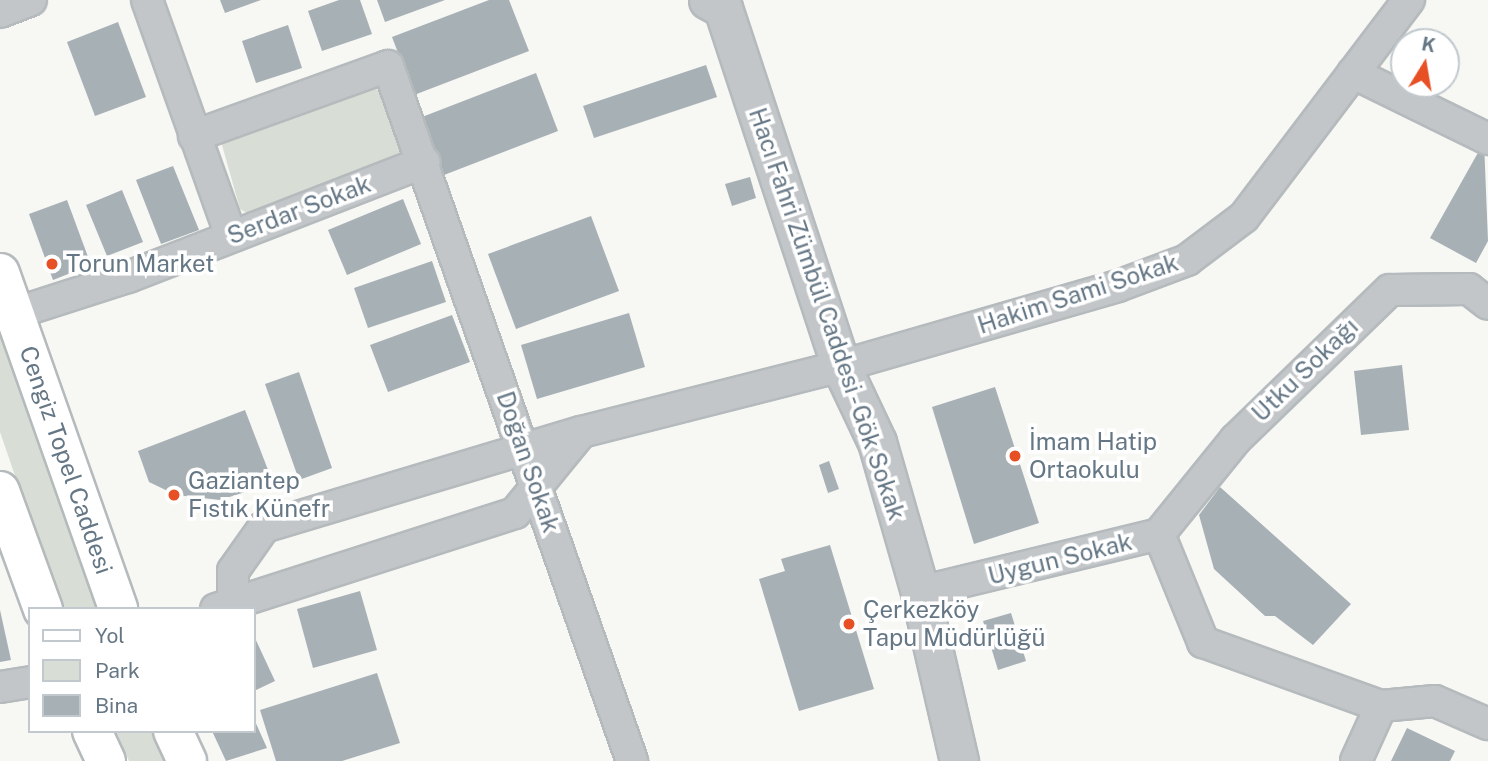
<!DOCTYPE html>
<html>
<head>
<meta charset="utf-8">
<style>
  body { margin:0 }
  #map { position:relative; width:1488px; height:761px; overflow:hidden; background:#f7f7f4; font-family:"Public Sans",sans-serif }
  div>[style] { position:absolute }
  .green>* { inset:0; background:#d8ded5 }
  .building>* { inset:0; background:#a7b0b5 }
  .roads { filter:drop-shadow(2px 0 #b5babd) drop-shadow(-2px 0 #b5babd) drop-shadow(0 2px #b5babd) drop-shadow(0 -2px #b5babd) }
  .minor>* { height:30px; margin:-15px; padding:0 15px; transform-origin:15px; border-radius:15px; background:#c2c6c9 }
  .tertiary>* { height:37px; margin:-18.5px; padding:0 18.5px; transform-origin:18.5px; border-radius:18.5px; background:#c2c6c9 }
  .primary>* { height:38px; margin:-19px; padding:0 19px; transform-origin:19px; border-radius:19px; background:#fff }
  .dots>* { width:19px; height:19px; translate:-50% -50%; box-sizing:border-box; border:4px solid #fff; border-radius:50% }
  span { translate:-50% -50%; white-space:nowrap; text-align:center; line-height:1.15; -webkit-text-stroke:7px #fff; paint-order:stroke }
  .street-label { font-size:24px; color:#657785 }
  .poi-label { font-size:24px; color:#657785 }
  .left { translate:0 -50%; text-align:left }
  .legend { position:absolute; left:28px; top:607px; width:228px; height:126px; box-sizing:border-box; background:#fff; border:2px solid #c1c9ce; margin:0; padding:9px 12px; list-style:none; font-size:21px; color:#657785 }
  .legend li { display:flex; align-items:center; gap:14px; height:35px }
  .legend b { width:35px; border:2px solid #c1c9ce }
  .north { position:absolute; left:1390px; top:28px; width:70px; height:70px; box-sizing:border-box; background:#fff; border:2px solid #c1c9ce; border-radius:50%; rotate:11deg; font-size:19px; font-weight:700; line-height:28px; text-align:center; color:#657785 }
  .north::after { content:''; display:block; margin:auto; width:24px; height:32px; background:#e74f24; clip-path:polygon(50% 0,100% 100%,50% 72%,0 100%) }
</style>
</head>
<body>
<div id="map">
  <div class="green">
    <div style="clip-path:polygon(365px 85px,384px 92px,408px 154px,256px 218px,240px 209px,220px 138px)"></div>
    <div style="clip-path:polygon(0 329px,103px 609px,61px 609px,0 432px)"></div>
    <div style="clip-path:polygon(116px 731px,152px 731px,166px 761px,129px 761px)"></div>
  </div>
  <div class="building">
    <div style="clip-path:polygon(220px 0,261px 0,225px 13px)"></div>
    <div style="clip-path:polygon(339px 0,360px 0,372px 34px,322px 51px,308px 11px)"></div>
    <div style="clip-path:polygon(377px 0,445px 0,385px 22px)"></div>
    <div style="clip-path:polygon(489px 0,509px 0,529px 51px,414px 95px,392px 37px)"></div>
    <div style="clip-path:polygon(118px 22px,146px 97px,95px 116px,67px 42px)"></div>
    <div style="clip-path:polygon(288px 25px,302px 68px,256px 83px,242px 41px)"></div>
    <div style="clip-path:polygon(706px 65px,717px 97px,594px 138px,583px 106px)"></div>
    <div style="clip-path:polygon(536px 73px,558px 131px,444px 175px,422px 117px)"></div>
    <div style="clip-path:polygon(1484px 142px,1488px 241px,1476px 263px,1430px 238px)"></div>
    <div style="clip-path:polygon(173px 166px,199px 230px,161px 244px,136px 180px)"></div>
    <div style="clip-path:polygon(750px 177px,756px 198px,732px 206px,725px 184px)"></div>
    <div style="clip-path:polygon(122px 190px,143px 242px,107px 256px,86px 205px)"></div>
    <div style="clip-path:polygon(403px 199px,421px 244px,347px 275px,328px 230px)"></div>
    <div style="clip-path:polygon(67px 200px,91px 265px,53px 280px,29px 214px)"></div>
    <div style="clip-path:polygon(591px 216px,619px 291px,516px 329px,488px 254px)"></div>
    <div style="clip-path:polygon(432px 261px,446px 302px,368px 328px,354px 288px)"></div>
    <div style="clip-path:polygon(629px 313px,645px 367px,537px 399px,521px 345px)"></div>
    <div style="clip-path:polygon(452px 315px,470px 362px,388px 392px,370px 345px)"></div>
    <div style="clip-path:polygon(1402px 365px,1409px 430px,1361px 435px,1354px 371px)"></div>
    <div style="clip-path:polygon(299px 372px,332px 468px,299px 480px,265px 384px)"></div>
    <div style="clip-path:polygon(995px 387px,1039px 523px,974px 544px,932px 407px)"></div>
    <div style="clip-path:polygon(245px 410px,273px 483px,220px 500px,176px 495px,149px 482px,138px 451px)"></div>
    <div style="clip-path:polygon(829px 461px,839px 489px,828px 493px,819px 465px)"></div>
    <div style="clip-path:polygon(1220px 487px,1351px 604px,1313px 645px,1275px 616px,1265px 616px,1214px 569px,1199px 515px)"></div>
    <div style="clip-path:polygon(830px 545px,874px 689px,799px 711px,759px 579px,785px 571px,781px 559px)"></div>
    <div style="clip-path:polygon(360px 591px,377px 650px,313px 668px,297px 609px)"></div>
    <div style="clip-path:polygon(0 610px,11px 660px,0 662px)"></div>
    <div style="clip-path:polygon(1011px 613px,1026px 661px,998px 670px,983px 621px)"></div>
    <div style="clip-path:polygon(254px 636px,275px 681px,254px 691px)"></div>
    <div style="clip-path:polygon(377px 673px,400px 743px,342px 761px,276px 761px,260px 710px)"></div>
    <div style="clip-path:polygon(254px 719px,267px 748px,226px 761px,212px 731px,254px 731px)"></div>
    <div style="clip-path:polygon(1407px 728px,1455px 751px,1450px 761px,1391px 761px)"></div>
  </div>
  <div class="roads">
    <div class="minor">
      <div style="left:147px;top:0;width:251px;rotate:70.4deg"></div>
      <div style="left:0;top:12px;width:33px;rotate:-21deg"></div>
      <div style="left:1353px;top:73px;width:150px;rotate:26.1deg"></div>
      <div style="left:194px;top:136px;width:206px;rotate:-19.8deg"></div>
      <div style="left:388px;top:66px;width:737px;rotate:70.65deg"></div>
      <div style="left:16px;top:313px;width:118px;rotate:-17.8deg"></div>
      <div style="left:128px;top:277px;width:318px;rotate:-21.2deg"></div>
      <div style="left:1159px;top:534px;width:122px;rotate:-51deg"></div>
      <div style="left:1236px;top:439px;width:214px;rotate:-44.1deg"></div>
      <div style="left:1390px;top:290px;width:79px;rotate:-0.7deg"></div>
      <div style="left:1469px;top:289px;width:24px;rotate:38deg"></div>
      <div style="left:1159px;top:534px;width:117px;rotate:67.8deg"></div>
      <div style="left:1203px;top:642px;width:189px;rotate:19.8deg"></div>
      <div style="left:1381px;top:706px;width:54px;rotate:-5.3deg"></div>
      <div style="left:1435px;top:701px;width:58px;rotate:23.5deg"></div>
      <div style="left:920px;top:592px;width:246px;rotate:-13.6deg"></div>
      <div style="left:233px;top:602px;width:31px;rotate:-90deg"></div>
      <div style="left:233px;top:571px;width:54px;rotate:-54.8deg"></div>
      <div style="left:264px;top:527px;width:331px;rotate:-16.7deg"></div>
      <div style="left:216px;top:609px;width:314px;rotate:-17.8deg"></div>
      <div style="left:515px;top:513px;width:104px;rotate:-50.8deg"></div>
      <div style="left:581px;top:432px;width:268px;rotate:-14.2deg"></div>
      <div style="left:841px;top:366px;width:288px;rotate:-16.1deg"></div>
      <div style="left:1118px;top:286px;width:74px;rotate:-20.6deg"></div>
      <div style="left:1187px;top:260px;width:71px;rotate:-37deg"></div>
      <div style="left:1244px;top:217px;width:273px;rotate:-52.8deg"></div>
      <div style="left:0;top:687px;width:30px;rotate:-9deg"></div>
      <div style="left:1356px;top:761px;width:60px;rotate:-65.6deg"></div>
    </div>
    <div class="tertiary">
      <div style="left:708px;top:0;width:17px;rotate:28deg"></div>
      <div style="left:723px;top:8px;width:377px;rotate:71.8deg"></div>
      <div style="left:841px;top:366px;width:84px;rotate:64.7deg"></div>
      <div style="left:877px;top:442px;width:156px;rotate:74deg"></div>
      <div style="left:920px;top:592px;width:173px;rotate:77deg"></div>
    </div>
    <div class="primary">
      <div style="left:0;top:273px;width:356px;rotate:70.6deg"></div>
      <div style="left:0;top:491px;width:126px;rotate:70deg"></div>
      <div style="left:92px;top:731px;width:33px;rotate:65deg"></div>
      <div style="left:173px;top:731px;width:33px;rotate:65deg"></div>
    </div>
  </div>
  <div class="dots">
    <div style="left:52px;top:264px;background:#e74f24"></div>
    <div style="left:1015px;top:456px;background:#e74f24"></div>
    <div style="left:174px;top:495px;background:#e74f24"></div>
    <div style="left:849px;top:624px;background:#e74f24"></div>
  </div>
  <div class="street-label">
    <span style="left:299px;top:210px;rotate:-21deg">Serdar Sokak</span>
    <span style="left:1078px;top:294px;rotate:-18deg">Hakim Sami Sokak</span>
    <span style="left:827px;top:314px;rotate:71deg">Hacı Fahri Zümbül Caddesi - Gök Sokak</span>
    <span style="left:1305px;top:370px;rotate:-44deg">Utku Sokağı</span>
    <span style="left:66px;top:460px;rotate:71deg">Cengiz Topel Caddesi</span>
    <span style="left:528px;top:462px;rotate:71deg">Doğan Sokak</span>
    <span style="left:1060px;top:559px;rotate:-14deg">Uygun Sokak</span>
  </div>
  <div class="poi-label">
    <span class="left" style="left:66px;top:264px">Torun Market</span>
    <span class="left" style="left:1029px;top:456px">İmam Hatip<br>Ortaokulu</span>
    <span class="left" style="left:188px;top:495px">Gaziantep<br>Fıstık Künefr</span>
    <span class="left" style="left:863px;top:624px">Çerkezköy<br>Tapu Müdürlüğü</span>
  </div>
  <ul class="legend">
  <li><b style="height:9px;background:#fff"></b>Yol</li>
  <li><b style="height:19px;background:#d8ded5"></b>Park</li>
  <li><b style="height:19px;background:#a7b0b5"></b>Bina</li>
  </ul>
  <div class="north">K</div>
</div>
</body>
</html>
